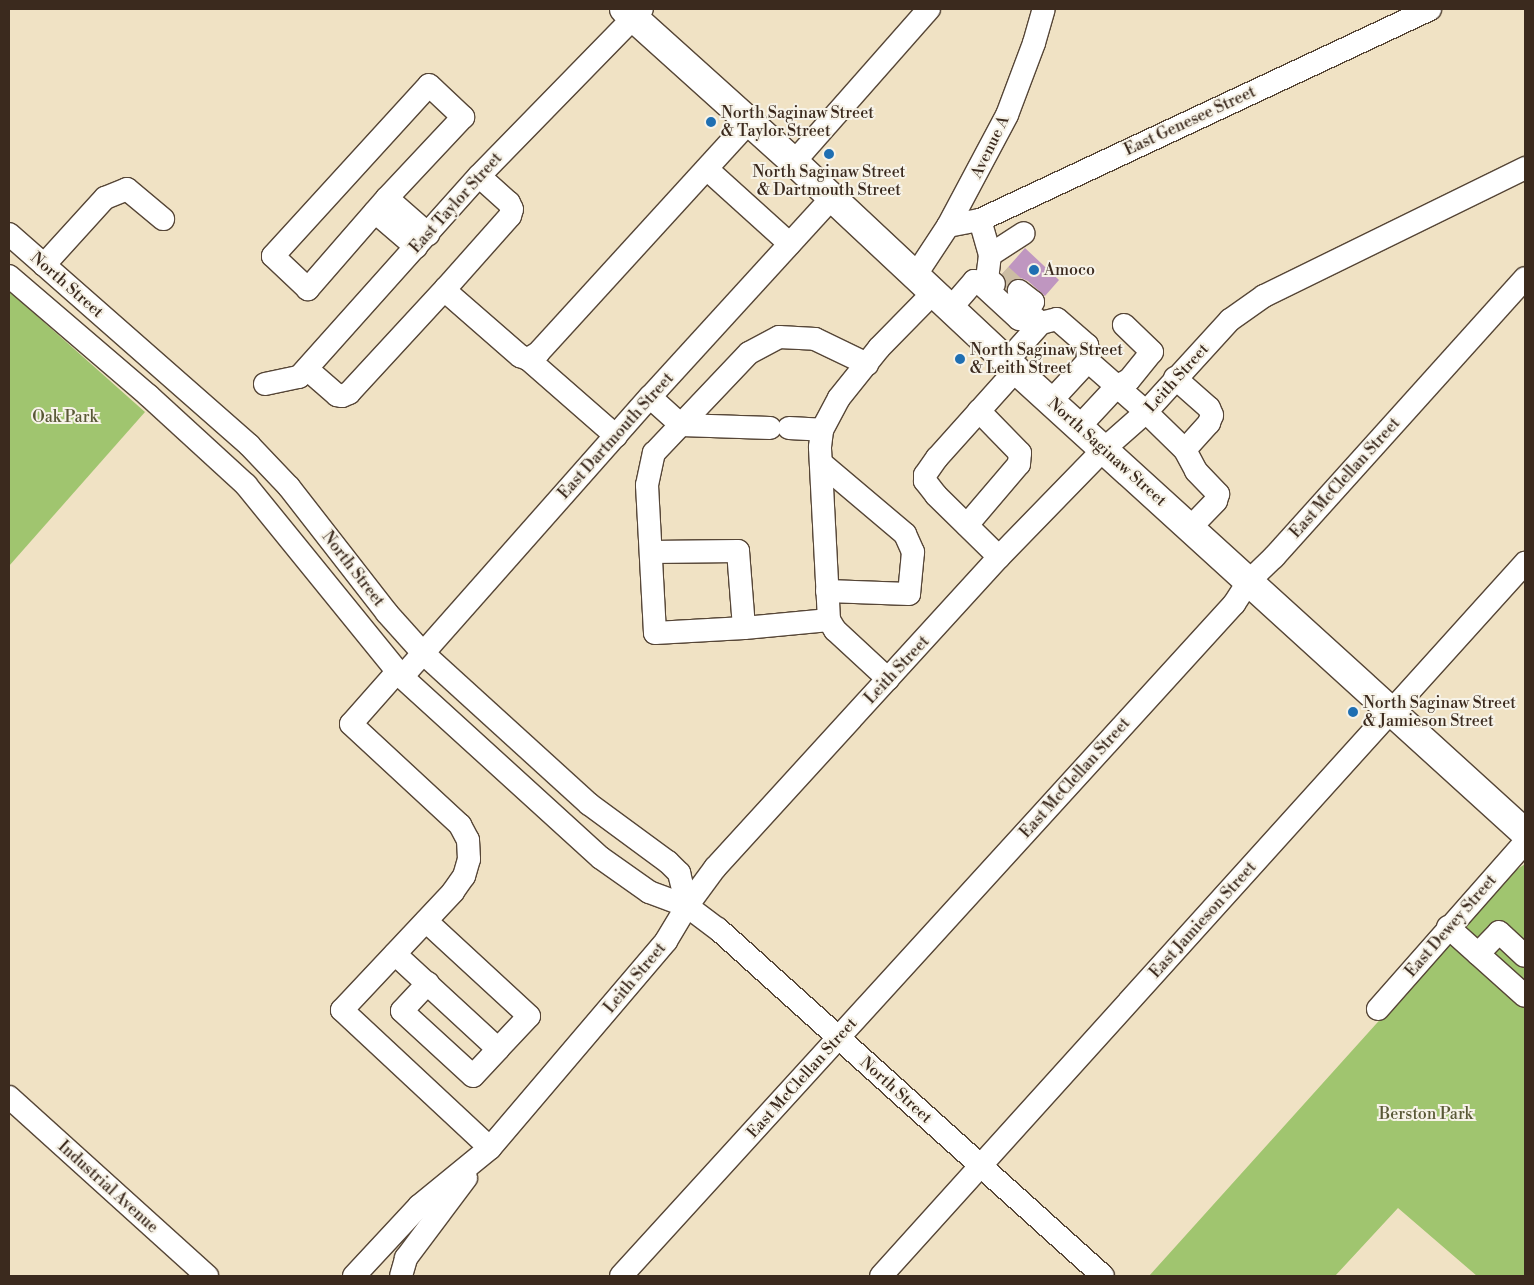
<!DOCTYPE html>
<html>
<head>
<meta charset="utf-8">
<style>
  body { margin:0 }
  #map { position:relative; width:1534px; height:1285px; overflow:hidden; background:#f0e2c4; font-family:"Libre Bodoni",serif }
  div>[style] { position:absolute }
  .green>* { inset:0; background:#a0c56f }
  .building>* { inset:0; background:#bf96c0 }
  .minor-tunnel>* { height:22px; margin-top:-11px; transform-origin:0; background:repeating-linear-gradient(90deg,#ccbda3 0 22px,transparent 0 33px) }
  .roads { filter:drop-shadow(1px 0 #564637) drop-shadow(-1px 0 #564637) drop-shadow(0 1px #564637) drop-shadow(0 -1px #564637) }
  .minor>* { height:22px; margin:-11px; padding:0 11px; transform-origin:11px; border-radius:11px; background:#fff }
  .major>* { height:28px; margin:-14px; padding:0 14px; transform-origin:14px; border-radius:14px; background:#fff }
  .dots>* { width:14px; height:14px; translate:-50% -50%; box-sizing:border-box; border:2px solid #f7f3e8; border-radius:50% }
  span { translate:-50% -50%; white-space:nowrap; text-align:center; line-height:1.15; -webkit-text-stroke:4px #f7f3e8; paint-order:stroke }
  .poi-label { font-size:16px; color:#3b2a1e }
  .left { translate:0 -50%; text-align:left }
  .street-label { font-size:16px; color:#3b2a1e }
  .park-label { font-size:16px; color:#595836 }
  .frame { position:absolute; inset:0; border:10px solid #3b2a1e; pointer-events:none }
</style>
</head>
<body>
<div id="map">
  <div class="green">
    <div style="clip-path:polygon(9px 291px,145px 412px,9px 566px)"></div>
    <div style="clip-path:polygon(1525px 864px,1525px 1276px,1477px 1276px,1398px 1208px,1335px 1276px,1149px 1276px,1513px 872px)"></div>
  </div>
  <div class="building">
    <div style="clip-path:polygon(1025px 248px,1059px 280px,1045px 296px,1028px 281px,1021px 278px,1014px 279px,1006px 289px,1006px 280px,1002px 274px)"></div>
  </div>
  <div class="minor-tunnel">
    <div style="left:1001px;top:275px;width:24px;rotate:42deg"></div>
  </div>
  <div class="roads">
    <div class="minor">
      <div style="left:429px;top:85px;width:47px;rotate:43.3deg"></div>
      <div style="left:463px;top:117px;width:111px;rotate:133.2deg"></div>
      <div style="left:387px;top:198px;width:121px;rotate:131deg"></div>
      <div style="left:308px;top:289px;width:48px;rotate:-136.7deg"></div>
      <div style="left:273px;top:256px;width:231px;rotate:-47.6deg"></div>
      <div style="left:794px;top:162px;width:204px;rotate:-48.6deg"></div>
      <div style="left:708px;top:170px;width:110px;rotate:42.1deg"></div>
      <div style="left:387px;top:198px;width:55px;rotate:41.3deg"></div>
      <div style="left:375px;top:212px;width:54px;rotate:40.5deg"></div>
      <div style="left:980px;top:220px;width:36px;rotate:74deg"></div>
      <div style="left:990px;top:255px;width:23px;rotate:97deg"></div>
      <div style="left:987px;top:278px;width:9px;rotate:41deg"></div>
      <div style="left:948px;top:226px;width:33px;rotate:-11deg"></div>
      <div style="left:980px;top:220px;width:497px;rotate:-25.1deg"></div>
      <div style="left:9px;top:234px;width:320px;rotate:41.3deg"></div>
      <div style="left:249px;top:445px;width:58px;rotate:46.4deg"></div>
      <div style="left:289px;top:487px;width:160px;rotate:52.1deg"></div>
      <div style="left:387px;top:613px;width:54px;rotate:48deg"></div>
      <div style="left:423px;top:653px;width:224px;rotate:42.3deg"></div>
      <div style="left:589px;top:804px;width:98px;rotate:36.3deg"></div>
      <div style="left:668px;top:862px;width:16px;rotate:45deg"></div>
      <div style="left:679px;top:873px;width:34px;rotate:76deg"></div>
      <div style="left:990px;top:255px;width:40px;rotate:-32.9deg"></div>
      <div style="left:44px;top:265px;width:91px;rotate:-47.7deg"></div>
      <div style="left:105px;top:198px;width:24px;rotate:-22deg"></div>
      <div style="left:127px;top:189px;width:47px;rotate:39.8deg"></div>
      <div style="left:9px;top:276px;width:184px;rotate:40.6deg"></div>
      <div style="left:149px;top:396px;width:132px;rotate:42.5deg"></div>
      <div style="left:246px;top:485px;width:247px;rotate:50.9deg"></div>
      <div style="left:402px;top:677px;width:269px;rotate:42.3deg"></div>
      <div style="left:601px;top:858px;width:59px;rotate:35.3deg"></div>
      <div style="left:649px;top:892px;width:40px;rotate:20.2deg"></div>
      <div style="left:687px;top:906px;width:39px;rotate:37deg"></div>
      <div style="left:718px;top:929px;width:518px;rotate:42.03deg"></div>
      <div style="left:915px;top:276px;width:60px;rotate:-56.6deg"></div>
      <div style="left:948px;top:226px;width:126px;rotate:-62deg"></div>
      <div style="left:1007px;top:115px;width:77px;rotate:-69.4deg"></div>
      <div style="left:1034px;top:43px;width:35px;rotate:-74deg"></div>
      <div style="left:446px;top:288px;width:96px;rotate:-48.4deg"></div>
      <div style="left:510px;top:216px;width:7px;rotate:-74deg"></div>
      <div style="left:512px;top:209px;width:7px;rotate:-117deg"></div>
      <div style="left:509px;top:203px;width:40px;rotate:-138deg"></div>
      <div style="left:950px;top:309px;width:37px;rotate:-49deg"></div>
      <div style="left:974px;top:281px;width:8px;rotate:23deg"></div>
      <div style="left:981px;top:284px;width:52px;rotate:42.6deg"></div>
      <div style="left:1019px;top:319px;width:22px;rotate:-51deg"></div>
      <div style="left:1033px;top:302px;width:18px;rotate:-142deg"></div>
      <div style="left:1041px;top:323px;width:16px;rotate:-14deg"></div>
      <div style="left:1057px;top:319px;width:40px;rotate:41deg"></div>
      <div style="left:1087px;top:345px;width:16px;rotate:86deg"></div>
      <div style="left:528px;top:359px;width:117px;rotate:41.2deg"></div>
      <div style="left:1007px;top:361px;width:51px;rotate:-48.2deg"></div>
      <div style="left:1041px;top:323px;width:33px;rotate:-141deg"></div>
      <div style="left:307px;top:369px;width:40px;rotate:41deg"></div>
      <div style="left:337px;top:395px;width:5px;rotate:11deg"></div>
      <div style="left:342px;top:396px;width:8px;rotate:-23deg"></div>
      <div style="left:349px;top:393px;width:143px;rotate:-47.3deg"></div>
      <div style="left:446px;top:288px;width:8px;rotate:60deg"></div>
      <div style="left:450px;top:295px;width:93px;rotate:41.1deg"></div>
      <div style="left:520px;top:356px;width:9px;rotate:21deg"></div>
      <div style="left:528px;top:359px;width:12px;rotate:-31deg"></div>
      <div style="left:538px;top:353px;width:313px;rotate:-47.6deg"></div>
      <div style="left:1175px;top:378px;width:45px;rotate:41.4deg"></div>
      <div style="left:1209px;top:408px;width:8px;rotate:67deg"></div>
      <div style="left:1212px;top:415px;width:9px;rotate:111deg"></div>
      <div style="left:1209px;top:423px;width:36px;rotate:132deg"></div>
      <div style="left:265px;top:384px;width:35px;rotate:-12deg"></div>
      <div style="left:299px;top:377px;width:270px;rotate:-48.2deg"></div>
      <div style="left:479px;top:176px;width:233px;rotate:-45.7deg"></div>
      <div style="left:650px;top:397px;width:42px;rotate:42.1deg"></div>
      <div style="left:681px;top:425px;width:89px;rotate:1.9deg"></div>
      <div style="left:1051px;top:401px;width:54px;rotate:-47.2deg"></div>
      <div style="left:1088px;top:361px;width:77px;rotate:41.3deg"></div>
      <div style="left:1146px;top:412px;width:54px;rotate:44.3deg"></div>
      <div style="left:1185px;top:450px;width:24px;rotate:62deg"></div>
      <div style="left:1196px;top:471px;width:32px;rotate:46deg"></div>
      <div style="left:1218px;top:494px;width:7px;rotate:106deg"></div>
      <div style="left:1216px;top:501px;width:37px;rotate:134deg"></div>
      <div style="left:1079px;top:427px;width:56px;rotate:-47.2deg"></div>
      <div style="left:1117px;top:386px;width:13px;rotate:-27deg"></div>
      <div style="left:1129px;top:380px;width:36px;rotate:-51deg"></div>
      <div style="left:1152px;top:352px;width:39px;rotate:-136deg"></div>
      <div style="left:789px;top:428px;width:33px;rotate:3deg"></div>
      <div style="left:821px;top:463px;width:110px;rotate:40.2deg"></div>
      <div style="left:905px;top:534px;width:20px;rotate:66deg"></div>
      <div style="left:913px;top:552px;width:42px;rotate:95.4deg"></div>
      <div style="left:909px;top:594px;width:82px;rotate:-177.9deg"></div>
      <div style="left:967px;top:525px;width:80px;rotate:-49.6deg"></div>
      <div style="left:1019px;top:464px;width:11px;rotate:-85deg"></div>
      <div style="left:1020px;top:453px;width:59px;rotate:-134.3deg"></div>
      <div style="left:651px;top:552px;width:87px;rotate:-0.7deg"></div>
      <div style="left:738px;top:551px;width:77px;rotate:85.5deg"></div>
      <div style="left:999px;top:557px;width:88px;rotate:-135.5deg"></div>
      <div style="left:936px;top:495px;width:18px;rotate:-128deg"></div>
      <div style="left:925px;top:481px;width:6px;rotate:-90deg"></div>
      <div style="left:925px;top:475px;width:21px;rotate:-55deg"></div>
      <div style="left:937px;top:458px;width:118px;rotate:-48.1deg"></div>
      <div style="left:829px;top:620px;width:85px;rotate:174.6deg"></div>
      <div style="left:744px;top:628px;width:89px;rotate:176.8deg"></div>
      <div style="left:655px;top:633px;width:148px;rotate:-93.1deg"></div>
      <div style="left:647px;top:485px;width:33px;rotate:-78deg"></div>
      <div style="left:654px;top:453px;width:138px;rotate:-46.5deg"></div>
      <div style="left:749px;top:353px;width:34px;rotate:-28deg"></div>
      <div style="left:779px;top:337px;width:36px;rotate:3deg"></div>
      <div style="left:815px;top:339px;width:58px;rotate:25.7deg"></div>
      <div style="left:397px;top:672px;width:69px;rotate:131.5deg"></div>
      <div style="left:351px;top:724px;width:149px;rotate:42.8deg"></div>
      <div style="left:460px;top:825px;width:17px;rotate:62deg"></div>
      <div style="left:468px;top:840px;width:19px;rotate:87deg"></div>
      <div style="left:469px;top:859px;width:18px;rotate:106deg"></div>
      <div style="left:464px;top:876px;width:19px;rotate:125deg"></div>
      <div style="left:453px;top:892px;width:162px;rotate:133.2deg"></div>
      <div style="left:342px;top:1010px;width:202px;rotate:43deg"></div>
      <div style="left:402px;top:677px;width:374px;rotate:-48.5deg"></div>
      <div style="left:650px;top:397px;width:270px;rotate:-47.6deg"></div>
      <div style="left:888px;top:679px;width:72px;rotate:-137.2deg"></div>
      <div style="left:835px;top:630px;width:12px;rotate:-121deg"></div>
      <div style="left:829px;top:620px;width:173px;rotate:-93deg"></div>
      <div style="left:820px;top:447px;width:17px;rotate:-83deg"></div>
      <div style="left:822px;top:430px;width:36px;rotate:-62deg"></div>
      <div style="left:839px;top:398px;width:64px;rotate:-51.3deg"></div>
      <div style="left:879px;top:348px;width:77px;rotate:-45.5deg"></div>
      <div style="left:1448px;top:927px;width:103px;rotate:41.9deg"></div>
      <div style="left:395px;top:954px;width:140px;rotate:42.7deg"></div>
      <div style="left:498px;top:1049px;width:45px;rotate:-46.8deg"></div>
      <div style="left:529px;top:1016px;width:140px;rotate:-137.3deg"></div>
      <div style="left:1478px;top:954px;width:30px;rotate:-46deg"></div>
      <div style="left:1499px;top:932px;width:35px;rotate:43deg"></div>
      <div style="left:428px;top:983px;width:38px;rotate:133deg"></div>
      <div style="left:402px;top:1011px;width:96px;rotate:42.5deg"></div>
      <div style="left:473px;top:1076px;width:37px;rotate:-47deg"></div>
      <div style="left:1378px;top:1009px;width:222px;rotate:-48.6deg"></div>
      <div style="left:9px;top:1097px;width:267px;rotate:42.1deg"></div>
      <div style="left:354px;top:1276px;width:96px;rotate:-47.1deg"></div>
      <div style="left:419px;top:1206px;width:92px;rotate:-39.2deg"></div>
      <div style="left:490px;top:1148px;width:272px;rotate:-49.6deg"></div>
      <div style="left:666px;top:941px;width:41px;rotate:-59deg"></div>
      <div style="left:687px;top:906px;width:47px;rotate:-53.6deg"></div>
      <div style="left:715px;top:868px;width:421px;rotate:-47.6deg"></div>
      <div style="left:999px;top:557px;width:151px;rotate:-45.8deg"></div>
      <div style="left:1104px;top:449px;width:56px;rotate:-41.4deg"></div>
      <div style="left:1146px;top:412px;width:125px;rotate:-47.6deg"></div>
      <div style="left:1230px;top:320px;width:42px;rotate:-35.2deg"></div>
      <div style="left:1264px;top:296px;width:291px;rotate:-26.1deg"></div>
      <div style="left:401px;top:1276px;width:19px;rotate:-74deg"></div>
      <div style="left:406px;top:1258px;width:100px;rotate:-53.1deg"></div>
      <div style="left:621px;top:1276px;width:910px;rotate:-47.63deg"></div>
      <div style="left:1234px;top:604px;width:27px;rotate:-57deg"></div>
      <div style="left:1249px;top:581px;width:35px;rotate:-44deg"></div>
      <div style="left:1274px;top:557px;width:375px;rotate:-48deg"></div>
      <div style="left:881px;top:1276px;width:961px;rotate:-47.91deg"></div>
    </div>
    <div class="major">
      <div style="left:624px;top:9px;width:229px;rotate:42deg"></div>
      <div style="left:794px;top:162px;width:304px;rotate:43.1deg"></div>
      <div style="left:1016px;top:370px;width:688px;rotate:42.29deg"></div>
    </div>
  </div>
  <div class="dots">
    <div style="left:711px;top:122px;background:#1f6fb2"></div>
    <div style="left:829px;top:154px;background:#1f6fb2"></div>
    <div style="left:1034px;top:270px;background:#1f6fb2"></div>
    <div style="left:960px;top:359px;background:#1f6fb2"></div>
    <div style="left:1353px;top:712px;background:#1f6fb2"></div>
  </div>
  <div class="poi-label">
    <span class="left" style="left:721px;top:122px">North Saginaw Street<br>&amp; Taylor Street</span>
    <span style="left:829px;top:181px">North Saginaw Street<br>&amp; Dartmouth Street</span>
    <span class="left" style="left:1044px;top:270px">Amoco</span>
    <span class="left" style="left:970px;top:359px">North Saginaw Street<br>&amp; Leith Street</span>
    <span class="left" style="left:1363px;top:712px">North Saginaw Street<br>&amp; Jamieson Street</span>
  </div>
  <div class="street-label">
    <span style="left:1190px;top:121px;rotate:-25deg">East Genesee Street</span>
    <span style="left:990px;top:147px;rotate:-64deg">Avenue A</span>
    <span style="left:456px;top:203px;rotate:-48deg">East Taylor Street</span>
    <span style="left:67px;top:285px;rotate:41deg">North Street</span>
    <span style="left:1177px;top:378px;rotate:-48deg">Leith Street</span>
    <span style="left:616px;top:436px;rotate:-48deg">East Dartmouth Street</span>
    <span style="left:1107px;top:452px;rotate:42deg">North Saginaw Street</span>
    <span style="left:1345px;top:478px;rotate:-48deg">East McClellan Street</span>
    <span style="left:353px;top:569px;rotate:52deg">North Street</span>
    <span style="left:897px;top:670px;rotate:-47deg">Leith Street</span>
    <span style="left:1075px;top:778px;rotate:-48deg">East McClellan Street</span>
    <span style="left:1203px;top:920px;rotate:-48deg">East Jamieson Street</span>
    <span style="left:1451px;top:926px;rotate:-49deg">East Dewey Street</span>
    <span style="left:635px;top:978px;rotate:-50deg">Leith Street</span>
    <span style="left:802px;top:1078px;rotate:-48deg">East McClellan Street</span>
    <span style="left:896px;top:1090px;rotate:42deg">North Street</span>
    <span style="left:108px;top:1187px;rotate:42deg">Industrial Avenue</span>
  </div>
  <div class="park-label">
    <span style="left:65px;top:417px">Oak Park</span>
    <span style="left:1426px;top:1114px">Berston Park</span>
  </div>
  <div class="frame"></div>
</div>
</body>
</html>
